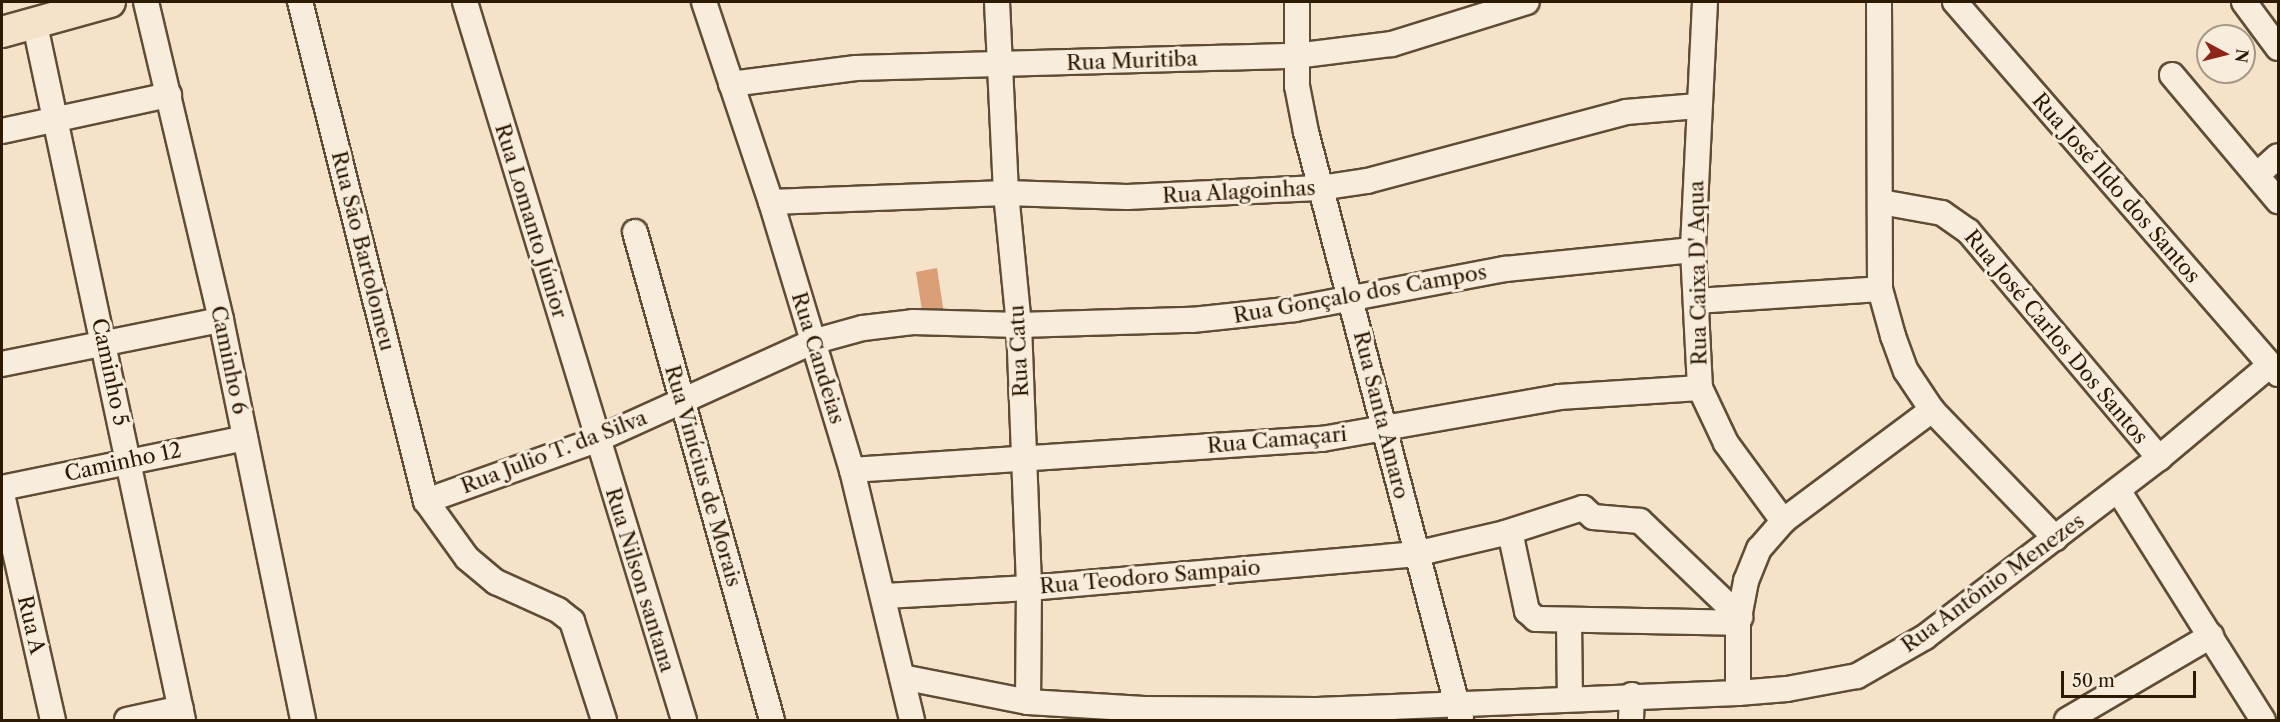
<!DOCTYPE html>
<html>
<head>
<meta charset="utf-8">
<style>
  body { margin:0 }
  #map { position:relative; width:2280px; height:722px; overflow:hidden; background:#f4e2c9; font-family:"Libre Caslon Text",serif }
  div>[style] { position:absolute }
  .building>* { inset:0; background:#db9f77 }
  .roads { filter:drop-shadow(2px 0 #604c34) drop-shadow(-2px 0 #604c34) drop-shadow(0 2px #604c34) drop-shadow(0 -2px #604c34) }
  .minor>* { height:24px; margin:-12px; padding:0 12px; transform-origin:12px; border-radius:12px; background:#f8ecdc }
  .major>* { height:30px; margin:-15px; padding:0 15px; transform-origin:15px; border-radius:15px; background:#f4e2c9 }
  span { translate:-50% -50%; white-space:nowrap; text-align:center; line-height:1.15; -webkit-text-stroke:6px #f8ecdc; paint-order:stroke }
  .street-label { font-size:21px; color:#2e1a02 }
  .frame { position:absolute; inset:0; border:3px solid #2e1a02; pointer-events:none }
  .north { position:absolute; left:2196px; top:24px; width:60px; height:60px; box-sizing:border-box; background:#f8ecdc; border:2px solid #a79885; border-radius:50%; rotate:97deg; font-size:16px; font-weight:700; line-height:24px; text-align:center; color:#2e1a02 }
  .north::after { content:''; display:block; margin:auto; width:21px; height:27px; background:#8f2418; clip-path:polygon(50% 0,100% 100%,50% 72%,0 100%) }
  .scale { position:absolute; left:2061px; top:671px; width:135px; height:27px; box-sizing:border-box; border:3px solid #2e1a02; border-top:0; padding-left:8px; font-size:18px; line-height:21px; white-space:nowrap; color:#2e1a02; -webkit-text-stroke:4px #f8ecdc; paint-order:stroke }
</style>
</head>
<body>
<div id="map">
  <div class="building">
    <div style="clip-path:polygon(937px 268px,944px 314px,923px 317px,916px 272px)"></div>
  </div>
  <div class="roads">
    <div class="minor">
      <div style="left:146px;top:2px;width:327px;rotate:76.7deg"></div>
      <div style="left:221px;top:320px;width:408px;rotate:78.4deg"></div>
      <div style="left:300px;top:2px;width:515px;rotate:75.83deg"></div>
      <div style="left:426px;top:501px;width:70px;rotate:54.3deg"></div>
      <div style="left:467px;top:558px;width:38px;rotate:40deg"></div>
      <div style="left:496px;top:582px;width:68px;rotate:24.3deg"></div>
      <div style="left:558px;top:610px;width:18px;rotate:38deg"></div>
      <div style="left:572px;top:621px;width:104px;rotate:72.1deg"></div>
      <div style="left:465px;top:2px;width:751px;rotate:73.04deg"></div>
      <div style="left:704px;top:2px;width:211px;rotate:71.5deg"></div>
      <div style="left:771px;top:202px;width:280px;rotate:73.2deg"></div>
      <div style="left:852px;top:470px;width:257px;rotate:76.5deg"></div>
      <div style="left:997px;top:2px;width:191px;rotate:87.3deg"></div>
      <div style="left:1006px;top:193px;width:133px;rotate:84.4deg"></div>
      <div style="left:1019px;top:325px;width:263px;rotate:87.8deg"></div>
      <div style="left:1029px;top:588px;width:114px;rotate:90.5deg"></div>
      <div style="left:1297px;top:2px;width:84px;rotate:90deg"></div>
      <div style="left:1297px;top:86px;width:47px;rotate:78.9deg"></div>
      <div style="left:1306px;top:132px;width:608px;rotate:75.23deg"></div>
      <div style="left:1705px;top:2px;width:248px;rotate:92.8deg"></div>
      <div style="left:1693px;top:250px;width:138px;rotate:87.1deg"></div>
      <div style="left:1700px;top:388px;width:61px;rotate:64.7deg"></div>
      <div style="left:1726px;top:443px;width:97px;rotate:53.8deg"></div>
      <div style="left:1879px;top:2px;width:287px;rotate:89.8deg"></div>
      <div style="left:1880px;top:289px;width:49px;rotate:74.5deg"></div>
      <div style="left:1893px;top:336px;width:37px;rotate:70deg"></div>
      <div style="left:1906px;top:371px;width:47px;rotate:56.3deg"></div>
      <div style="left:1932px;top:410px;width:178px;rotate:46.1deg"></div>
      <div style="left:1955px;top:2px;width:493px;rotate:49deg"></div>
      <div style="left:2244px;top:2px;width:57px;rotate:53.5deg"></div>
      <div style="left:35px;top:25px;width:711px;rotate:77.98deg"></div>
      <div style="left:2172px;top:75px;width:165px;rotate:49.9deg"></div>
      <div style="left:731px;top:84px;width:126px;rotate:-7.3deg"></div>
      <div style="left:856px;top:68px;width:439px;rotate:-1.6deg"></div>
      <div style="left:1295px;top:56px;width:98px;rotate:-7.1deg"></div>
      <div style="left:1392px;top:44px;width:141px;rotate:-17.3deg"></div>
      <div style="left:2px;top:131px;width:171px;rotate:-12.2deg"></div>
      <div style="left:2257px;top:175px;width:28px;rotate:-42deg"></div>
      <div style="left:771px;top:202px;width:235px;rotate:-2.2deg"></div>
      <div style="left:1006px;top:193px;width:121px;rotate:1.9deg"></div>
      <div style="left:1127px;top:197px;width:193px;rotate:-2.7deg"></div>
      <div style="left:1320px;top:188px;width:48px;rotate:-8.5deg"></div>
      <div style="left:1367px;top:181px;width:268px;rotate:-14.9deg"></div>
      <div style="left:1626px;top:112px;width:72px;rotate:-4.8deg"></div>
      <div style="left:1881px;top:202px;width:62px;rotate:10.2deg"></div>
      <div style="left:1942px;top:213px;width:32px;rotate:35deg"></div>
      <div style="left:1968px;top:231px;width:297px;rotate:49.9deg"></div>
      <div style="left:635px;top:232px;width:507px;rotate:74.32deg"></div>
      <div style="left:1696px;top:301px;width:184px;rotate:-3.7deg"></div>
      <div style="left:2px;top:364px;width:223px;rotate:-11.4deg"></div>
      <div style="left:852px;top:470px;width:471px;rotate:-3.8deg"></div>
      <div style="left:1322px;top:439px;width:241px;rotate:-10deg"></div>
      <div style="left:1559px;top:397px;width:141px;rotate:-3.7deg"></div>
      <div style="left:2px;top:488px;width:248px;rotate:-11.6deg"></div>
      <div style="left:2118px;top:490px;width:272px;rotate:57.8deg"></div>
      <div style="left:2px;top:494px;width:232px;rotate:77.3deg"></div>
      <div style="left:426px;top:501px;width:181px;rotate:-19.7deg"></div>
      <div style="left:596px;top:440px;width:237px;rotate:-24.4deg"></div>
      <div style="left:812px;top:342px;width:53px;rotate:-15.4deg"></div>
      <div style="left:863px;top:328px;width:50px;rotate:-6.8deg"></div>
      <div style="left:913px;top:322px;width:106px;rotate:1.6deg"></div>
      <div style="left:1019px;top:325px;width:173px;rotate:-1.7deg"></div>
      <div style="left:1192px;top:320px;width:104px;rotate:-6.1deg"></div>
      <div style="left:1295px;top:309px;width:214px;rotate:-10.8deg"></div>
      <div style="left:1505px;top:269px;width:189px;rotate:-5.8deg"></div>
      <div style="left:1505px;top:533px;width:11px;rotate:49deg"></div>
      <div style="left:1512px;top:541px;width:72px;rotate:77.9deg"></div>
      <div style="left:1527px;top:611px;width:12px;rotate:42deg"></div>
      <div style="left:1536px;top:619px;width:202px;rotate:1.1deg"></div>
      <div style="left:885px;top:596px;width:144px;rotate:-3.2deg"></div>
      <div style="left:1029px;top:588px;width:387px;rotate:-5deg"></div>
      <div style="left:1415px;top:554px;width:92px;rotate:-13.1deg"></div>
      <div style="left:1505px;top:533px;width:82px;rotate:-17.8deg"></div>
      <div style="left:1583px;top:508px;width:13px;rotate:42deg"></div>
      <div style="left:1593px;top:517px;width:47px;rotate:4.9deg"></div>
      <div style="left:1640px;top:521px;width:139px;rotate:43.8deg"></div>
      <div style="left:1569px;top:621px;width:77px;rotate:89.3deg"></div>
      <div style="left:902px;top:677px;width:128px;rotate:11.2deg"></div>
      <div style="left:1028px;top:702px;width:116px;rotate:3.5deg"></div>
      <div style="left:1144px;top:709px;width:173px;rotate:0.3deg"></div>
      <div style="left:1317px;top:710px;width:421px;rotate:-2.3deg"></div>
      <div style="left:1738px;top:693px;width:49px;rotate:-4.7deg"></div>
      <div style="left:1787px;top:689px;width:71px;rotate:-10.5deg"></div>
      <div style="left:1857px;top:676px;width:78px;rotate:-29.8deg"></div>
      <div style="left:1925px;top:637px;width:295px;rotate:-37.4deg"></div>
      <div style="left:2159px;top:458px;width:143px;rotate:-39.9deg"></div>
      <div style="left:1738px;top:693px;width:70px;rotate:-90deg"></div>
      <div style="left:1738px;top:623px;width:43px;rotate:-79.2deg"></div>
      <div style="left:1746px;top:581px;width:35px;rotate:-68deg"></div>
      <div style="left:1759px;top:549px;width:37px;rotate:-49deg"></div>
      <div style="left:1783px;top:521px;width:186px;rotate:-36.7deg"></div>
      <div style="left:127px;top:720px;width:55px;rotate:-12.5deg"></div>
      <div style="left:1631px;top:720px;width:25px;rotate:-88deg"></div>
      <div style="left:2067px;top:720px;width:167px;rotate:-30.3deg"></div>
    </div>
    <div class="major">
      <div style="left:2px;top:32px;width:112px;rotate:-15.5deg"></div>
    </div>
  </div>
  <div class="street-label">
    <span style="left:1132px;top:61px;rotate:-2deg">Rua Muritiba</span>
    <span style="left:2116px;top:188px;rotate:49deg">Rua José Ildo dos Santos</span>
    <span style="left:1239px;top:192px;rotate:-3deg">Rua Alagoinhas</span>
    <span style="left:531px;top:221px;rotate:73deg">Rua Lomanto Júnior</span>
    <span style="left:363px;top:251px;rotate:76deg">Rua São Bartolomeu</span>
    <span style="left:1698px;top:273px;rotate:-91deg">Rua Caixa D' Aqua</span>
    <span style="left:1360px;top:294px;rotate:-10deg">Rua Gonçalo dos Campos</span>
    <span style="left:2056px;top:337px;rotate:50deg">Rua José Carlos Dos Santos</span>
    <span style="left:1019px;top:351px;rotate:-93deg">Rua Catu</span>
    <span style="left:818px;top:358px;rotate:73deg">Rua Candeias</span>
    <span style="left:229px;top:360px;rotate:78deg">Caminho 6</span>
    <span style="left:110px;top:372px;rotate:78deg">Caminho 5</span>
    <span style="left:1381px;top:415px;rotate:76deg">Rua Santa Amaro</span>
    <span style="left:1277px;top:440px;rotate:-5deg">Rua Camaçari</span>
    <span style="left:554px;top:452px;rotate:-21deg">Rua Julio T. da Silva</span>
    <span style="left:123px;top:462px;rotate:-12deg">Caminho 12</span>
    <span style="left:703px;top:476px;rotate:74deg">Rua Vinícius de Morais</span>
    <span style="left:1150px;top:577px;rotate:-5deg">Rua Teodoro Sampaio</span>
    <span style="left:640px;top:580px;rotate:73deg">Rua Nilson santana</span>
    <span style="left:1993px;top:583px;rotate:-36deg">Rua Antônio Menezes</span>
    <span style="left:31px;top:625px;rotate:77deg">Rua A</span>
  </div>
  <div class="frame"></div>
  <div class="north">N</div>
  <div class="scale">50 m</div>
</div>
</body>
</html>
